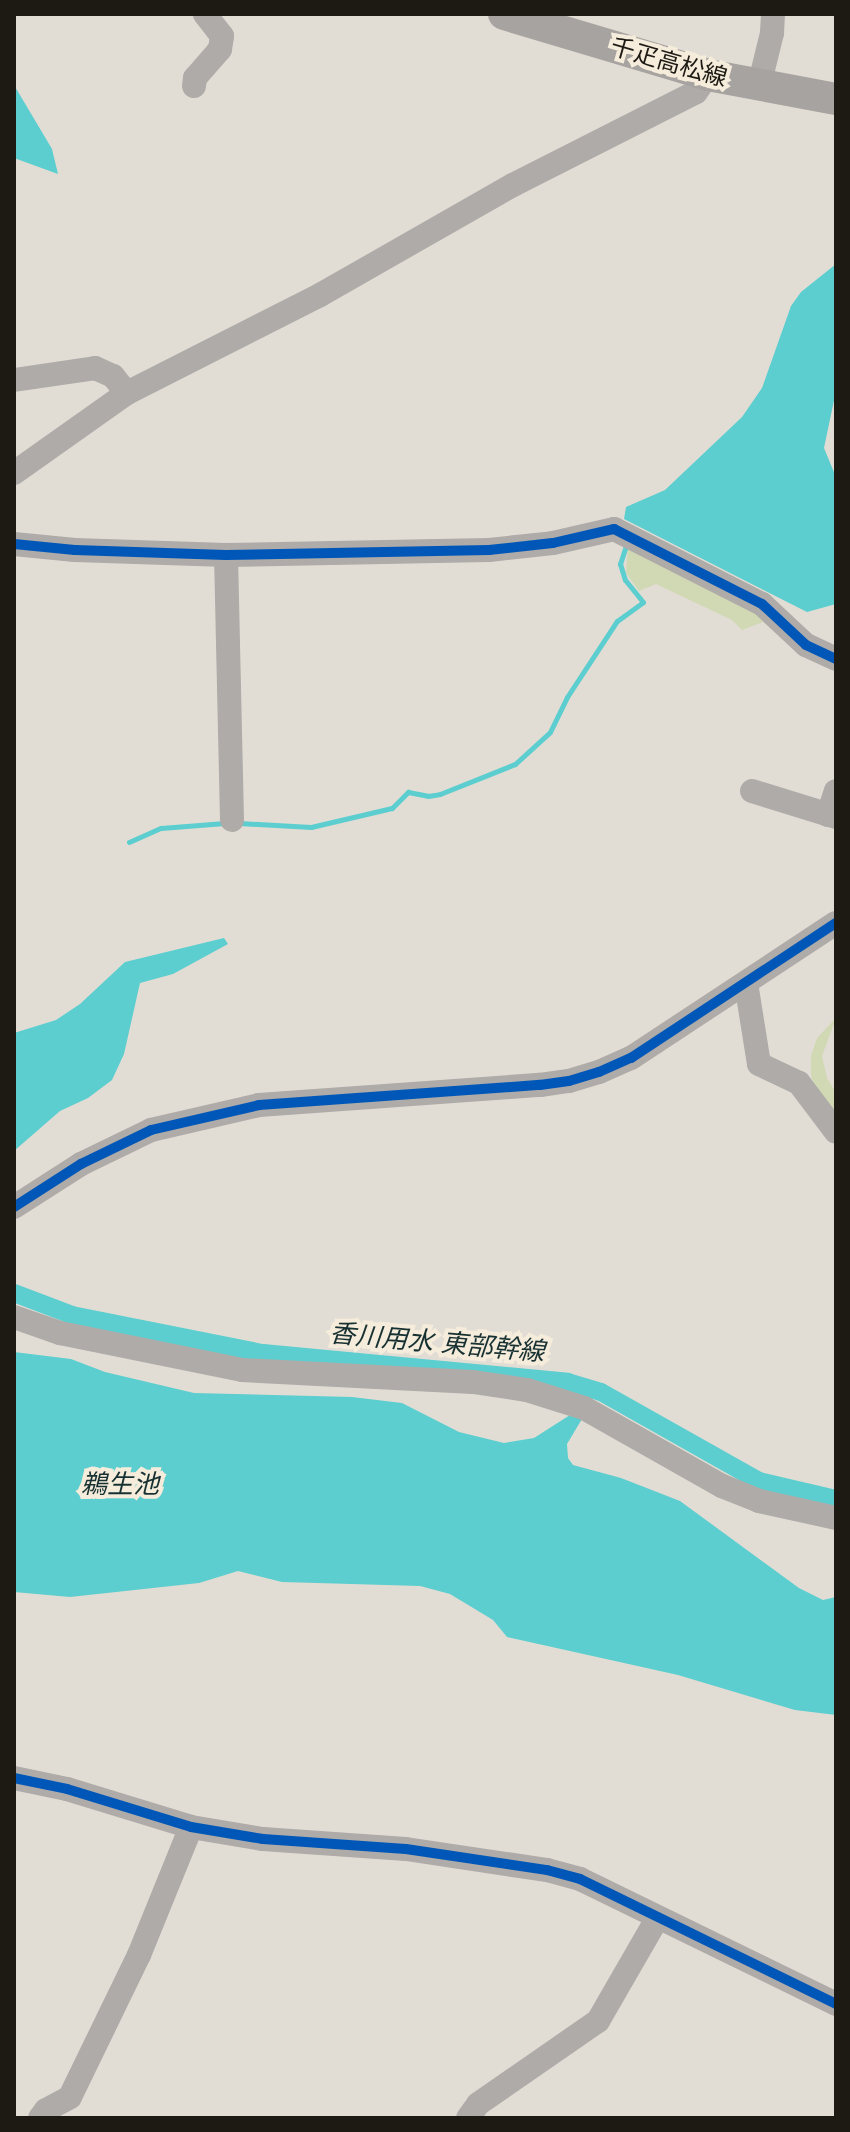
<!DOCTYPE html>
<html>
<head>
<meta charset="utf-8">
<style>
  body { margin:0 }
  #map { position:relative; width:850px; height:2132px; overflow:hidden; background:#e2ddd4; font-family:Poppins,"Noto Sans JP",sans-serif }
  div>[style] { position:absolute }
  .green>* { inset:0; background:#d1d8b4 }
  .water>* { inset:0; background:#5ccecf }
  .stream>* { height:5px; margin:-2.5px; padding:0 2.5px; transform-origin:2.5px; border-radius:2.5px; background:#5ccecf }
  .canal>* { height:18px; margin:-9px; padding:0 9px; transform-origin:9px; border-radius:9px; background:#5ccecf }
  .minor>* { height:24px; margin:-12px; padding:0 12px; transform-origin:12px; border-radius:12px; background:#aeaba9 }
  .major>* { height:32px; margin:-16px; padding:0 16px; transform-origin:16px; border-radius:16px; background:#a7a3a0 }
  .cycleway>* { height:10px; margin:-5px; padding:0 5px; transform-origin:5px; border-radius:5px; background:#0057b8 }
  span { translate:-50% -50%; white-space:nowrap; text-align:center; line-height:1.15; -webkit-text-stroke:8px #f5ecdb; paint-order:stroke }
  .street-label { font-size:24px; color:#1d1a14 }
  .water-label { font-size:26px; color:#173031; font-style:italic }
  .frame { position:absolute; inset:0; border:16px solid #1d1a14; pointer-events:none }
</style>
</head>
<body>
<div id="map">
  <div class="green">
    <div style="clip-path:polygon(628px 546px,757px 611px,763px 622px,742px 630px,732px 620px,656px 584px,639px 591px,626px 573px)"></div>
    <div style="clip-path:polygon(836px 1018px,822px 1056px,827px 1078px,836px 1093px,836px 1120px,822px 1105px,811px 1076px,811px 1056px,817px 1038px)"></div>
  </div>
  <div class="water">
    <div style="clip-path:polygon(14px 85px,52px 149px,58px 174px,14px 158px)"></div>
    <div style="clip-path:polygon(836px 264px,836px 391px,824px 448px,836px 477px,836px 604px,807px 612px,624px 519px,626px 507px,665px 490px,742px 417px,762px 388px,791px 306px,801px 292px)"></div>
    <div style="clip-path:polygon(224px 938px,228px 944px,173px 974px,140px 983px,124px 1054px,112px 1080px,88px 1098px,60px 1111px,14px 1151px,14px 1033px,56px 1020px,80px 1004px,125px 962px)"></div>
    <div style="clip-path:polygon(14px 1352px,71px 1359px,105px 1372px,194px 1393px,352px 1397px,402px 1403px,459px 1432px,504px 1443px,534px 1438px,570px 1415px,582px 1419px,567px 1444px,568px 1458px,573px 1465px,621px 1478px,680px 1501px,799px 1588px,823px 1600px,836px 1597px,836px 1715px,795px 1710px,678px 1675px,507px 1637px,493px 1620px,450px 1594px,420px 1586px,282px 1582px,238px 1571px,199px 1583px,70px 1597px,14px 1592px)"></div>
  </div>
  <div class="stream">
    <div style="left:239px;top:823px;width:72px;rotate:3.2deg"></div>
    <div style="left:311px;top:827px;width:83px;rotate:-13.2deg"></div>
    <div style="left:392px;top:808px;width:23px;rotate:-45deg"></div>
    <div style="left:408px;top:792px;width:20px;rotate:11deg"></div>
    <div style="left:428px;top:796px;width:12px;rotate:-9deg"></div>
    <div style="left:440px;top:794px;width:81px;rotate:-21.8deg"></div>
    <div style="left:515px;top:764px;width:47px;rotate:-42.4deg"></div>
    <div style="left:550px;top:732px;width:39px;rotate:-64deg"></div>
    <div style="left:567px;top:697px;width:91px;rotate:-56.7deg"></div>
    <div style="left:617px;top:621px;width:32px;rotate:-36deg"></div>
    <div style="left:643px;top:602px;width:28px;rotate:-129deg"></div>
    <div style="left:625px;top:580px;width:17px;rotate:-107deg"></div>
    <div style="left:620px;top:564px;width:23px;rotate:-72deg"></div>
    <div style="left:129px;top:842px;width:35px;rotate:-24deg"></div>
    <div style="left:161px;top:828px;width:64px;rotate:-4.5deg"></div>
  </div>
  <div class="canal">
    <div style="left:14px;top:1293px;width:62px;rotate:20.8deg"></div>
    <div style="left:72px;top:1315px;width:195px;rotate:11.3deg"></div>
    <div style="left:263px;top:1353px;width:306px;rotate:5.4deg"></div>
    <div style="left:568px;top:1382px;width:34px;rotate:17deg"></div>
    <div style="left:601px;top:1392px;width:181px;rotate:29.4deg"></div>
    <div style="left:759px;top:1481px;width:79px;rotate:13.2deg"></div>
  </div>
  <div class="minor">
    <div style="left:194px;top:86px;width:8px;rotate:-83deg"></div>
    <div style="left:195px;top:78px;width:38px;rotate:-49deg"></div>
    <div style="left:220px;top:49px;width:13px;rotate:-81deg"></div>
    <div style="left:222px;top:36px;width:28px;rotate:-128deg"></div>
    <div style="left:759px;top:86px;width:55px;rotate:-76.2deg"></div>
    <div style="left:772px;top:33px;width:19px;rotate:-87deg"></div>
    <div style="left:14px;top:380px;width:82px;rotate:-8.4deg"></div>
    <div style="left:95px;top:368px;width:20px;rotate:24deg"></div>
    <div style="left:113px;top:376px;width:22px;rotate:51deg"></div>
    <div style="left:14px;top:473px;width:138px;rotate:-35.3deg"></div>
    <div style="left:127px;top:393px;width:216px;rotate:-26.9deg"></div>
    <div style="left:320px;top:295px;width:222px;rotate:-29.7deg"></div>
    <div style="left:513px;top:185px;width:205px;rotate:-26.9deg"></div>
    <div style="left:696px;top:92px;width:21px;rotate:-55deg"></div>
    <div style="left:14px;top:544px;width:61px;rotate:5.6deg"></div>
    <div style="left:75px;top:550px;width:151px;rotate:1.9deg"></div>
    <div style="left:226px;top:555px;width:263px;rotate:-1.1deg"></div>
    <div style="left:489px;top:550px;width:64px;rotate:-6.2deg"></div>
    <div style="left:553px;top:543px;width:63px;rotate:-12.9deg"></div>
    <div style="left:614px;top:529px;width:166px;rotate:26.9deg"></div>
    <div style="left:762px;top:604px;width:60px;rotate:43deg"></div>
    <div style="left:806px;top:645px;width:33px;rotate:25deg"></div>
    <div style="left:226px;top:555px;width:265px;rotate:88.7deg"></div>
    <div style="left:752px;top:791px;width:88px;rotate:17.2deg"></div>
    <div style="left:828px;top:815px;width:25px;rotate:-72deg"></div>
    <div style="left:746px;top:983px;width:82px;rotate:80.9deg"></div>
    <div style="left:759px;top:1064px;width:44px;rotate:25.4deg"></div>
    <div style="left:799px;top:1083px;width:61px;rotate:52.9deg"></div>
    <div style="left:14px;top:1207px;width:80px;rotate:-32.7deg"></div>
    <div style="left:81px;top:1164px;width:78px;rotate:-25.9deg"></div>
    <div style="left:151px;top:1130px;width:111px;rotate:-13deg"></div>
    <div style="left:259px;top:1105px;width:282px;rotate:-4.1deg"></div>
    <div style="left:540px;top:1085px;width:29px;rotate:-8deg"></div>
    <div style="left:569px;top:1081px;width:31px;rotate:-17deg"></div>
    <div style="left:599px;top:1072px;width:35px;rotate:-24deg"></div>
    <div style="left:631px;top:1058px;width:245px;rotate:-33.4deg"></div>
    <div style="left:14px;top:1317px;width:49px;rotate:19.2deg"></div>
    <div style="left:60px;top:1333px;width:186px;rotate:11.5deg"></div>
    <div style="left:242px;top:1370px;width:231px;rotate:3deg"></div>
    <div style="left:473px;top:1382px;width:55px;rotate:8.4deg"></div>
    <div style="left:527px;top:1390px;width:60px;rotate:17.5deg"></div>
    <div style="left:584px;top:1408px;width:159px;rotate:29.5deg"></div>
    <div style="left:722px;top:1486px;width:40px;rotate:22deg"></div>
    <div style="left:759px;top:1501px;width:79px;rotate:12.4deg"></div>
    <div style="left:14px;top:1778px;width:54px;rotate:11.7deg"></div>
    <div style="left:67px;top:1789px;width:130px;rotate:17deg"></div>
    <div style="left:191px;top:1827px;width:73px;rotate:9.5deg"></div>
    <div style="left:263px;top:1839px;width:143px;rotate:4deg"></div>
    <div style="left:406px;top:1849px;width:143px;rotate:8.5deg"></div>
    <div style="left:547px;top:1870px;width:34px;rotate:15deg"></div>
    <div style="left:580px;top:1879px;width:285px;rotate:26deg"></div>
    <div style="left:40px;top:2118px;width:10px;rotate:-53deg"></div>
    <div style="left:46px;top:2110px;width:27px;rotate:-28deg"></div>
    <div style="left:70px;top:2097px;width:158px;rotate:-64.1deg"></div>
    <div style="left:139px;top:1955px;width:138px;rotate:-67.9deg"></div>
    <div style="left:468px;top:2118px;width:17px;rotate:-54deg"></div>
    <div style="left:478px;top:2104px;width:146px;rotate:-34.7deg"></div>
    <div style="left:598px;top:2021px;width:118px;rotate:-60deg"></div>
  </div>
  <div class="major">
    <div style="left:504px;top:14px;width:213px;rotate:16.6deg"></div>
    <div style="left:708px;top:75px;width:130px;rotate:10.6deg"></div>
  </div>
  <div class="cycleway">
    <div style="left:14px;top:544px;width:61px;rotate:5.6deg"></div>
    <div style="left:75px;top:550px;width:151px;rotate:1.9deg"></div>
    <div style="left:226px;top:555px;width:263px;rotate:-1.1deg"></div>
    <div style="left:489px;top:550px;width:64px;rotate:-6.2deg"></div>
    <div style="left:553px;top:543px;width:63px;rotate:-12.9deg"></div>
    <div style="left:614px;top:529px;width:166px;rotate:26.9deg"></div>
    <div style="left:762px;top:604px;width:60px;rotate:43deg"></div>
    <div style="left:806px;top:645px;width:33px;rotate:25deg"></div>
    <div style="left:14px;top:1207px;width:80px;rotate:-32.7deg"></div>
    <div style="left:81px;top:1164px;width:78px;rotate:-25.9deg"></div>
    <div style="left:151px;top:1130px;width:111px;rotate:-13deg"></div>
    <div style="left:259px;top:1105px;width:282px;rotate:-4.1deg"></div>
    <div style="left:540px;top:1085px;width:29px;rotate:-8deg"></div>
    <div style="left:569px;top:1081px;width:31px;rotate:-17deg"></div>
    <div style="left:599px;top:1072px;width:35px;rotate:-24deg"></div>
    <div style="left:631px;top:1058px;width:245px;rotate:-33.4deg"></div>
    <div style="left:14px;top:1778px;width:54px;rotate:11.7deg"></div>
    <div style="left:67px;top:1789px;width:130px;rotate:17deg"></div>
    <div style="left:191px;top:1827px;width:73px;rotate:9.5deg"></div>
    <div style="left:263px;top:1839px;width:143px;rotate:4deg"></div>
    <div style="left:406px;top:1849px;width:143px;rotate:8.5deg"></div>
    <div style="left:547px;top:1870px;width:34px;rotate:15deg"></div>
    <div style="left:580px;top:1879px;width:285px;rotate:26deg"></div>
  </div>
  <div class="street-label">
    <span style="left:669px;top:62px;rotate:16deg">千疋高松線</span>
  </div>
  <div class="water-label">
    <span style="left:437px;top:1343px;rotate:5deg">香川用水 東部幹線</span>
    <span style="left:120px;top:1485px">鵜生池</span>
  </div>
  <div class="frame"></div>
</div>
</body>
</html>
